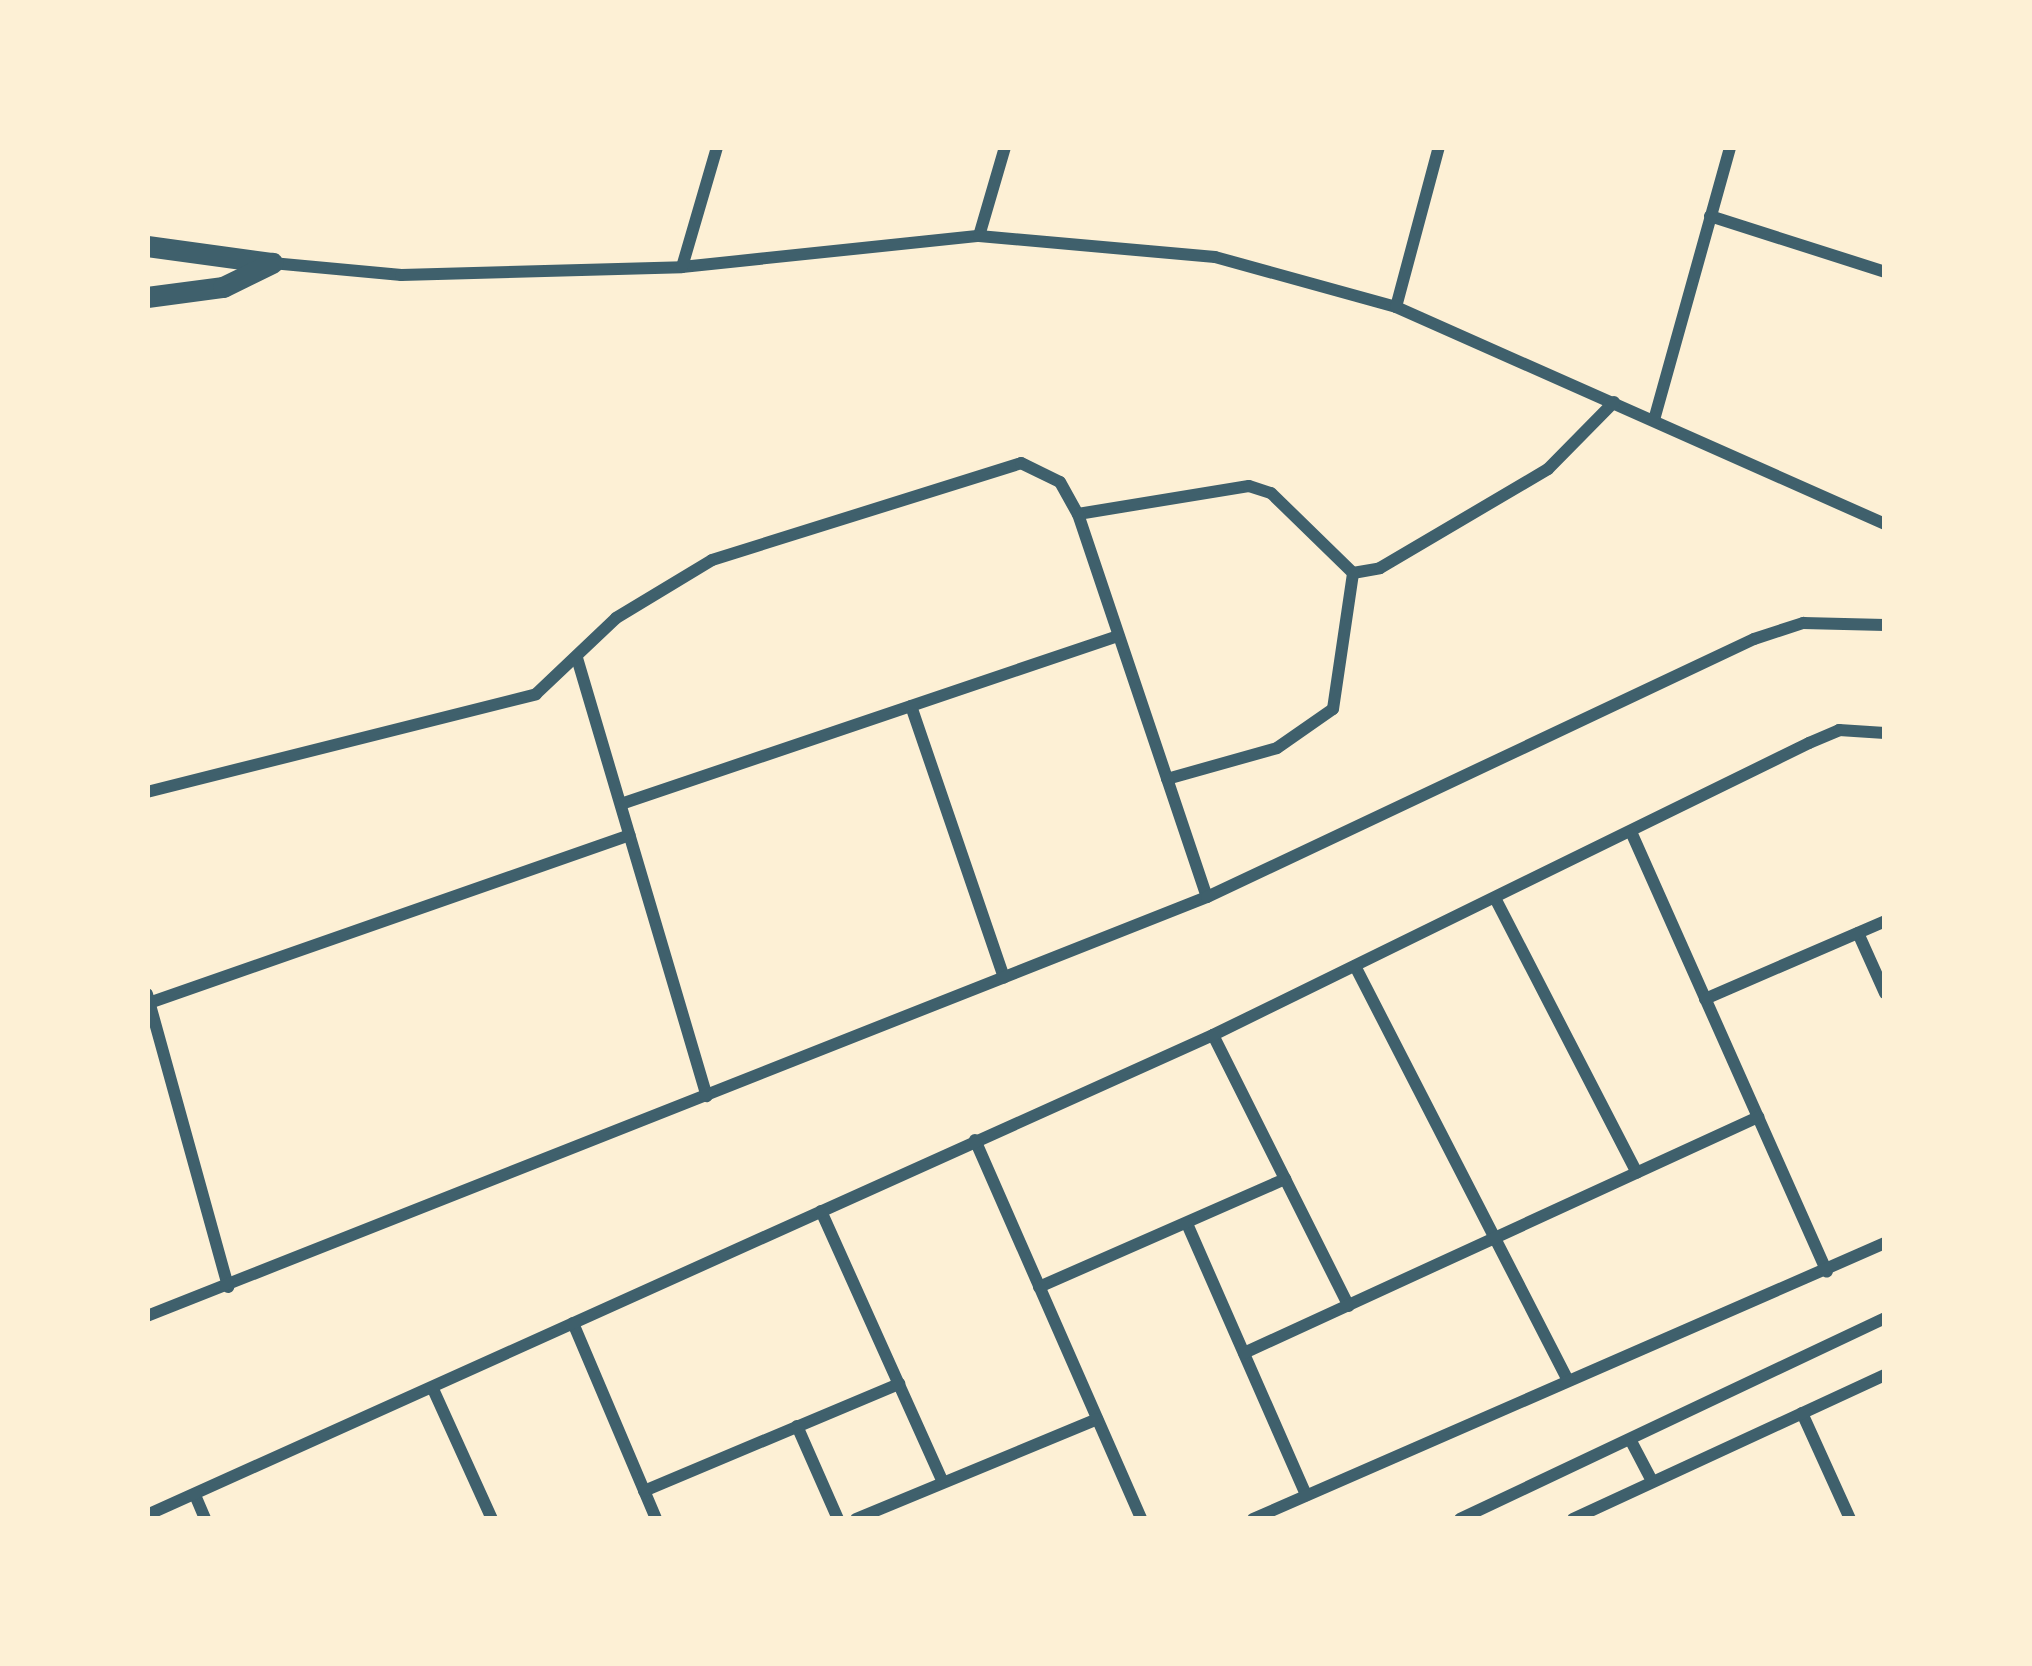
<!DOCTYPE html>
<html>
<head>
<meta charset="utf-8">
<style>
  body { margin:0 }
  #map { position:relative; width:2032px; height:1666px; overflow:hidden; background:#fdf0d5; font-family:"Archivo Narrow",sans-serif }
  div>[style] { position:absolute }
  .minor>* { height:12px; margin:-6px; padding:0 6px; transform-origin:6px; border-radius:6px; background:#3f606c }
  .tertiary>* { height:21px; margin:-10.5px; padding:0 10.5px; transform-origin:10.5px; border-radius:10.5px; background:#3f606c }
  span { translate:-50% -50%; white-space:nowrap; text-align:center; line-height:1.15; -webkit-text-stroke:9px #fdf0d5; paint-order:stroke }
  .frame { position:absolute; inset:0; border:150px solid #fdf0d5; pointer-events:none }
</style>
</head>
<body>
<div id="map">
  <div class="minor">
    <div style="left:1710px;top:216px;width:184px;rotate:17.7deg"></div>
    <div style="left:979px;top:236px;width:93px;rotate:-73.7deg"></div>
    <div style="left:272px;top:263px;width:130px;rotate:5.3deg"></div>
    <div style="left:401px;top:275px;width:281px;rotate:-1.6deg"></div>
    <div style="left:682px;top:267px;width:299px;rotate:-6deg"></div>
    <div style="left:979px;top:236px;width:237px;rotate:5.1deg"></div>
    <div style="left:1215px;top:257px;width:188px;rotate:15.4deg"></div>
    <div style="left:1396px;top:307px;width:535px;rotate:23.93deg"></div>
    <div style="left:682px;top:267px;width:125px;rotate:-73.7deg"></div>
    <div style="left:1396px;top:307px;width:166px;rotate:-75deg"></div>
    <div style="left:1654px;top:420px;width:283px;rotate:-74.4deg"></div>
    <div style="left:1078px;top:514px;width:173px;rotate:-9.3deg"></div>
    <div style="left:1249px;top:486px;width:23px;rotate:18deg"></div>
    <div style="left:1271px;top:493px;width:115px;rotate:44.3deg"></div>
    <div style="left:1353px;top:573px;width:27px;rotate:-10deg"></div>
    <div style="left:1380px;top:568px;width:195px;rotate:-30.5deg"></div>
    <div style="left:1548px;top:469px;width:94px;rotate:-45.4deg"></div>
    <div style="left:577px;top:658px;width:457px;rotate:73.5deg"></div>
    <div style="left:911px;top:706px;width:287px;rotate:71.1deg"></div>
    <div style="left:1167px;top:779px;width:114px;rotate:-15.7deg"></div>
    <div style="left:1277px;top:748px;width:68px;rotate:-34.9deg"></div>
    <div style="left:1333px;top:709px;width:137px;rotate:-81.6deg"></div>
    <div style="left:147px;top:792px;width:401px;rotate:-14.1deg"></div>
    <div style="left:536px;top:694px;width:110px;rotate:-43.5deg"></div>
    <div style="left:616px;top:618px;width:112px;rotate:-31.1deg"></div>
    <div style="left:712px;top:560px;width:324px;rotate:-17.4deg"></div>
    <div style="left:1021px;top:463px;width:43px;rotate:26deg"></div>
    <div style="left:1060px;top:482px;width:37px;rotate:61deg"></div>
    <div style="left:1078px;top:514px;width:404px;rotate:71.4deg"></div>
    <div style="left:621px;top:804px;width:525px;rotate:-18.68deg"></div>
    <div style="left:1632px;top:834px;width:479px;rotate:66deg"></div>
    <div style="left:1495px;top:898px;width:309px;rotate:62.7deg"></div>
    <div style="left:1858px;top:933px;width:66px;rotate:65.8deg"></div>
    <div style="left:1355px;top:966px;width:466px;rotate:62.8deg"></div>
    <div style="left:147px;top:994px;width:304px;rotate:74.5deg"></div>
    <div style="left:1705px;top:999px;width:196px;rotate:-23.4deg"></div>
    <div style="left:149px;top:1003px;width:509px;rotate:-19.25deg"></div>
    <div style="left:1213px;top:1035px;width:303px;rotate:63.4deg"></div>
    <div style="left:975px;top:1140px;width:414px;rotate:66.3deg"></div>
    <div style="left:821px;top:1211px;width:297px;rotate:65.8deg"></div>
    <div style="left:1188px;top:1226px;width:294px;rotate:66.3deg"></div>
    <div style="left:1039px;top:1287px;width:269px;rotate:-23.7deg"></div>
    <div style="left:147px;top:1316px;width:1140px;rotate:-21.57deg"></div>
    <div style="left:1207px;top:897px;width:605px;rotate:-25.25deg"></div>
    <div style="left:1754px;top:639px;width:52px;rotate:-18.1deg"></div>
    <div style="left:1803px;top:623px;width:82px;rotate:1.4deg"></div>
    <div style="left:573px;top:1323px;width:213px;rotate:67deg"></div>
    <div style="left:1244px;top:1353px;width:566px;rotate:-24.66deg"></div>
    <div style="left:433px;top:1389px;width:143px;rotate:65.6deg"></div>
    <div style="left:1802px;top:1413px;width:116px;rotate:65.6deg"></div>
    <div style="left:797px;top:1426px;width:102px;rotate:66.2deg"></div>
    <div style="left:1631px;top:1441px;width:45px;rotate:62.3deg"></div>
    <div style="left:644px;top:1491px;width:277px;rotate:-22.8deg"></div>
    <div style="left:195px;top:1495px;width:26px;rotate:67deg"></div>
    <div style="left:147px;top:1515px;width:1169px;rotate:-24.24deg"></div>
    <div style="left:1213px;top:1035px;width:664px;rotate:-26.1deg"></div>
    <div style="left:1809px;top:743px;width:33px;rotate:-23deg"></div>
    <div style="left:1839px;top:730px;width:46px;rotate:3.7deg"></div>
    <div style="left:856px;top:1519px;width:261px;rotate:-22.5deg"></div>
    <div style="left:1253px;top:1519px;width:690px;rotate:-23.59deg"></div>
    <div style="left:1460px;top:1519px;width:470px;rotate:-25.3deg"></div>
    <div style="left:1573px;top:1519px;width:344px;rotate:-24.8deg"></div>
  </div>
  <div class="tertiary">
    <div style="left:147px;top:246px;width:125px;rotate:7.8deg"></div>
    <div style="left:147px;top:297px;width:77px;rotate:-7.5deg"></div>
    <div style="left:223px;top:287px;width:55px;rotate:-26.1deg"></div>
  </div>
  <div class="frame"></div>
</div>
</body>
</html>
